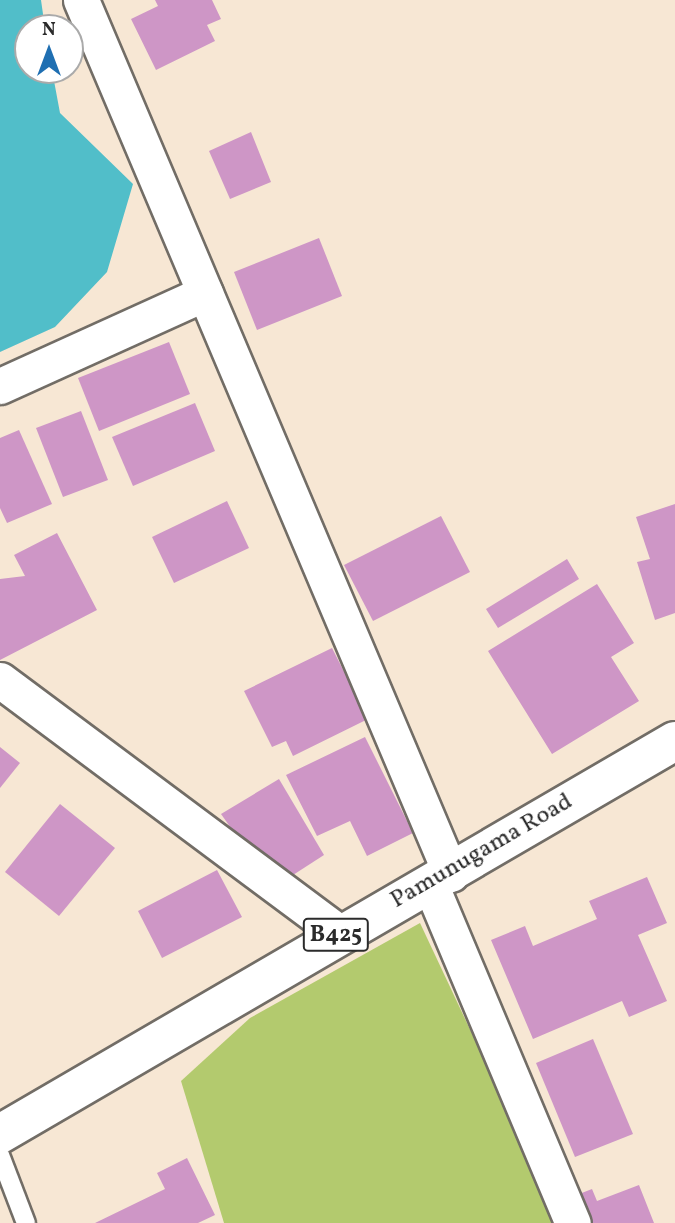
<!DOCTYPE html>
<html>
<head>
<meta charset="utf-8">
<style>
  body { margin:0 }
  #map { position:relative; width:675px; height:1223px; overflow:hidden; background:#f7e7d4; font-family:Vollkorn,serif }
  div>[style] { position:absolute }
  .green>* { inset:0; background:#b3ca6e }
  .water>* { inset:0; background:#51bec9 }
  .building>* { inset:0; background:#ce96c6 }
  .roads { filter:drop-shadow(2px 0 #726d66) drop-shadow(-2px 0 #726d66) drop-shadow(0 2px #726d66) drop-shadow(0 -2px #726d66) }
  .service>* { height:18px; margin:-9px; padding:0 9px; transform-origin:9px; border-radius:9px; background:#fff }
  .minor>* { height:35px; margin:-17.5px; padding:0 17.5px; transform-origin:17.5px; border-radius:17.5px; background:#fff }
  .primary>* { height:38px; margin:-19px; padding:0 19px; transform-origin:19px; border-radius:19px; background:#fff }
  span { translate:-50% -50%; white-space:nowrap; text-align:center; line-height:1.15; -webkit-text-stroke:5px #fff; paint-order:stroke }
  .shield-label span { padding:2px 5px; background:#fff; border:2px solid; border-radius:5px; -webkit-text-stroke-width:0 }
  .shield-label { font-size:23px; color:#2b2b2b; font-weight:700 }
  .street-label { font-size:24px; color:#2b2b2b }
  .north { position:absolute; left:14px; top:14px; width:70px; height:70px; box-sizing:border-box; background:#fff; border:2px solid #aaa; border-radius:50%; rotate:0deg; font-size:19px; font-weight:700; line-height:28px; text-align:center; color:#2b2b2b }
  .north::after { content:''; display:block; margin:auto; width:24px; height:32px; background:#1f6fb2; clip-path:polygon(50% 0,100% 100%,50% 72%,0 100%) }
</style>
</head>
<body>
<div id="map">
  <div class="green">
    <div style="clip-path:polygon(420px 923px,561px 1223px,224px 1223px,181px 1081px,250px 1018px)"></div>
  </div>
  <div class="water">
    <div style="clip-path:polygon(0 0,41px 0,45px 28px,28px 28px,28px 70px,52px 70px,60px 113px,133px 184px,107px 272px,55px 327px,0 352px)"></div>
  </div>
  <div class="building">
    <div style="clip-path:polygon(155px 0,212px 0,221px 19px,207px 25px,215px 41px,156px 70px,131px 19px,158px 6px)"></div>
    <div style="clip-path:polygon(251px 132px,271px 182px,230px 199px,209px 151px)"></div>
    <div style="clip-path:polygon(319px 238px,342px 296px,257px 330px,234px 272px)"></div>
    <div style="clip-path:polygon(169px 342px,190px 394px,99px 431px,78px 378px)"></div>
    <div style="clip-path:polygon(195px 403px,215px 451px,133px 486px,112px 437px)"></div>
    <div style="clip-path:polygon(81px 411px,108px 480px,63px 497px,36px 428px)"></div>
    <div style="clip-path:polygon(19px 430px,52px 504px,7px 523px,0 508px,0 438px)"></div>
    <div style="clip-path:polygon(227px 501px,249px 548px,174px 583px,152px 537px)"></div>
    <div style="clip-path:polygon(675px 504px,675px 613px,655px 620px,637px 562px,650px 559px,636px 517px)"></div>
    <div style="clip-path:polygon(441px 516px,470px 572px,373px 621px,344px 565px)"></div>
    <div style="clip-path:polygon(57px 533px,97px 610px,0 660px,0 579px,25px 576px,14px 555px)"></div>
    <div style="clip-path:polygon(567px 559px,579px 579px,498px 628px,486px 609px)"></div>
    <div style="clip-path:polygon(597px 584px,634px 643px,611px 657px,639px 701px,552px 754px,488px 651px)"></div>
    <div style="clip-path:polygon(332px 648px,368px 719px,293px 756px,286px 741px,272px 747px,244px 691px)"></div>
    <div style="clip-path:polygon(365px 737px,413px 833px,367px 856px,350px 821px,317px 836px,286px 775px)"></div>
    <div style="clip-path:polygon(0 747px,20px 763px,0 788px)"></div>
    <div style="clip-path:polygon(279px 779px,324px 855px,293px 875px,238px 838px,221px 814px)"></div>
    <div style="clip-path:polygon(60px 804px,115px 848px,59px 916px,5px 872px)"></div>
    <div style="clip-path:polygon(217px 870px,242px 917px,162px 958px,138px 911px)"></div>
    <div style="clip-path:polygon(647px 877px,667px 923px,638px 935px,667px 1001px,629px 1017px,622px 1001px,533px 1039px,491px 940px,525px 926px,533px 946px,597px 919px,589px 901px)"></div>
    <div style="clip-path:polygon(593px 1039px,633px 1134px,575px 1157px,536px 1063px)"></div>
    <div style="clip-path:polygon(187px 1158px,215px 1215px,198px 1223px,95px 1223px,165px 1189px,157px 1173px)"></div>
    <div style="clip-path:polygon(639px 1185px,654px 1223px,584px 1223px,574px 1196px,592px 1189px,597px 1201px)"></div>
  </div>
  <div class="roads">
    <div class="service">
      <div style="left:0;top:1155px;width:73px;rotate:69.1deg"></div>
    </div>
    <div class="minor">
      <div style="left:81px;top:0;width:949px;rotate:67.06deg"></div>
      <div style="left:0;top:386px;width:225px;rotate:-24.4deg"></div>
      <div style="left:0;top:680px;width:423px;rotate:36.7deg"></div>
      <div style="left:431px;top:886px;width:366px;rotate:67.2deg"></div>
    </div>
    <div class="primary">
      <div style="left:0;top:1134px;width:781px;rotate:-30.21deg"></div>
    </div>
  </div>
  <div class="shield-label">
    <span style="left:336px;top:935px">B425</span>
  </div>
  <div class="street-label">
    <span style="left:482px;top:852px;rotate:-30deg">Pamunugama Road</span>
  </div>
  <div class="north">N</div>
</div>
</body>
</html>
